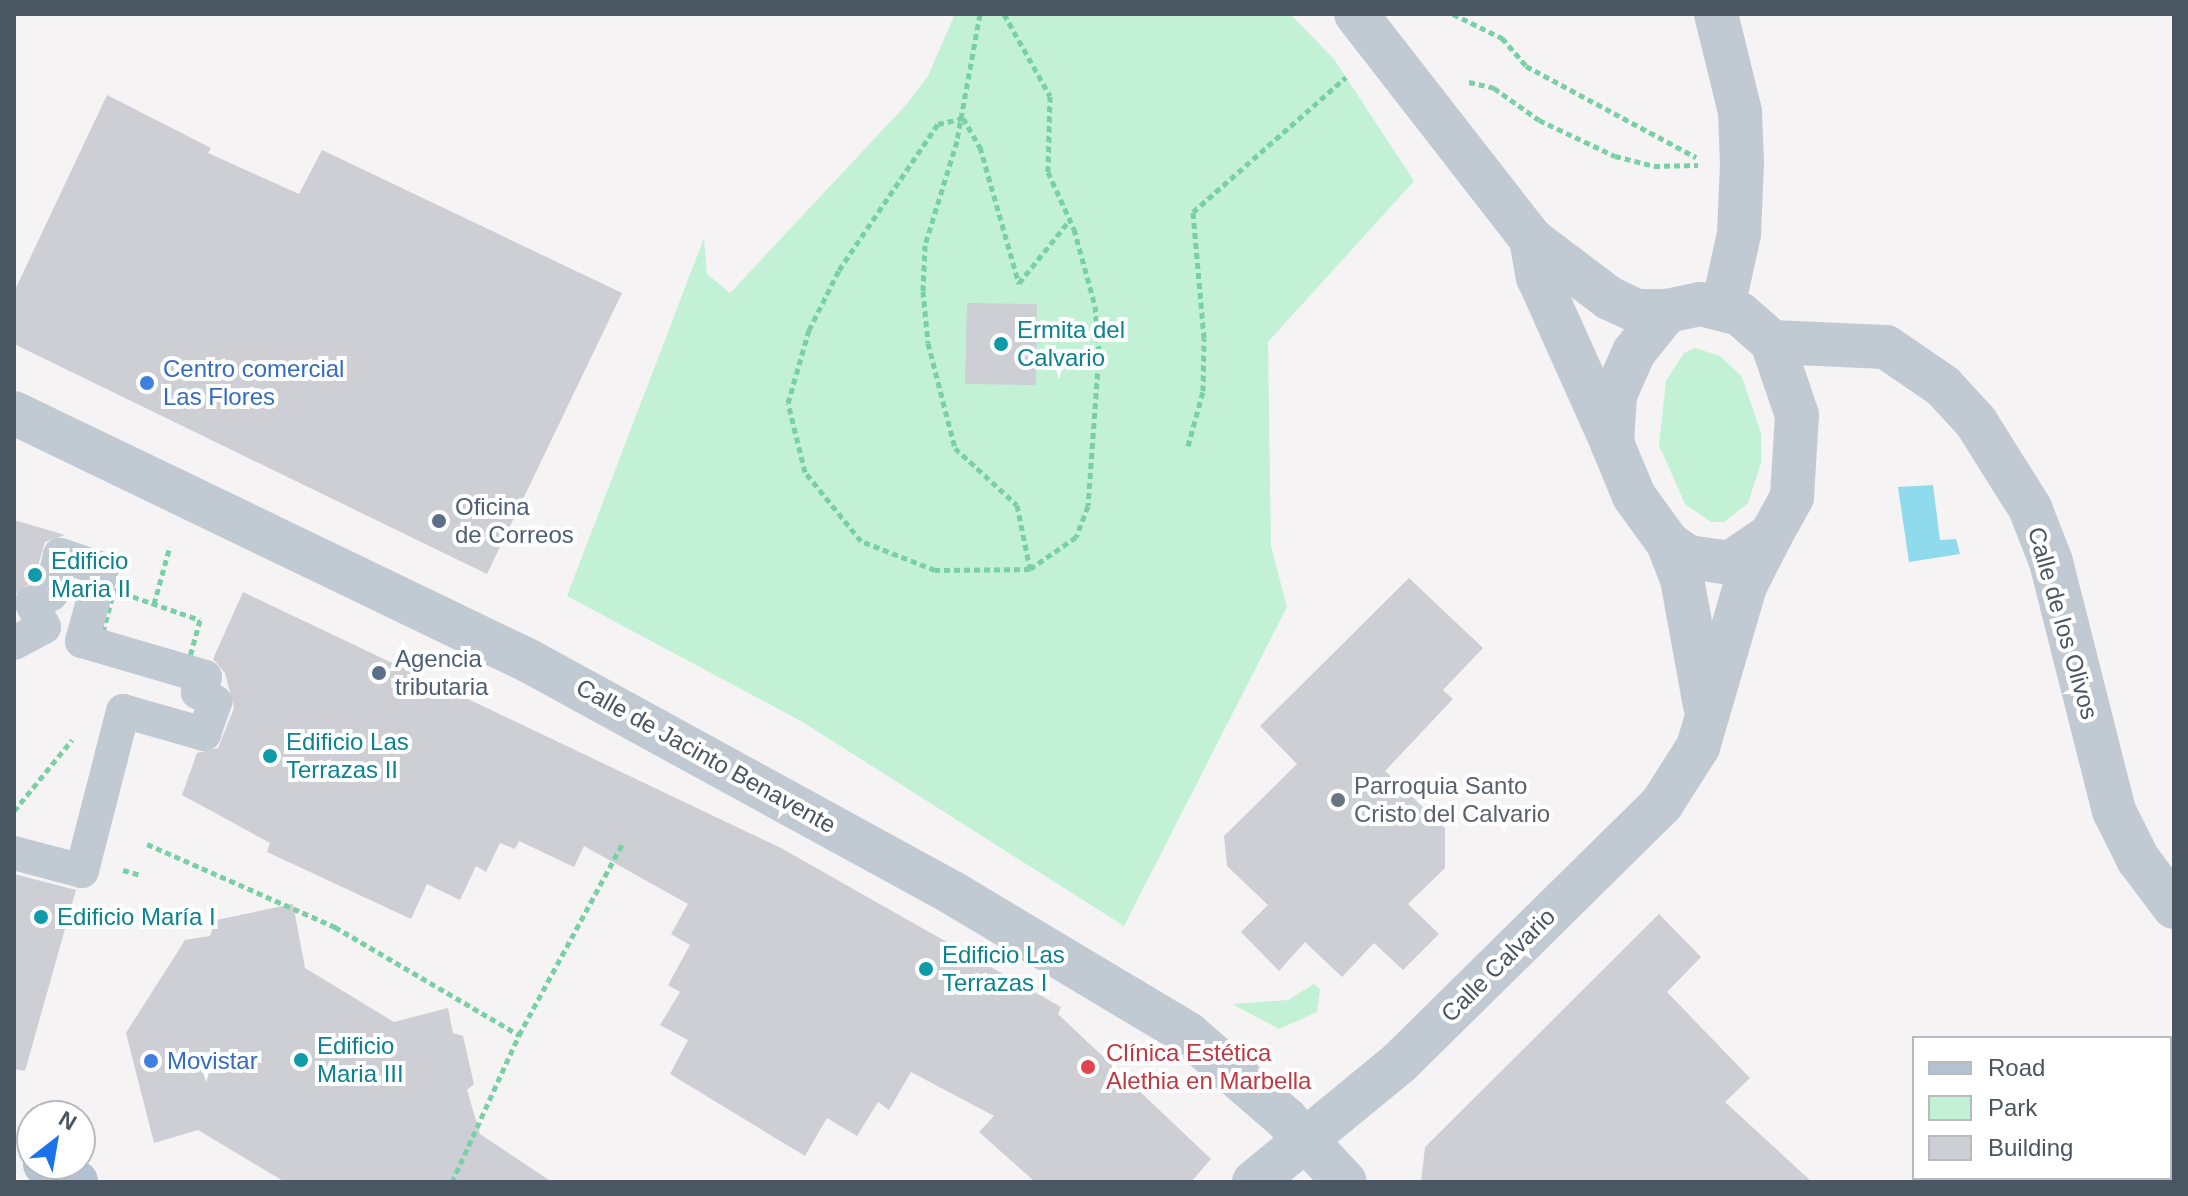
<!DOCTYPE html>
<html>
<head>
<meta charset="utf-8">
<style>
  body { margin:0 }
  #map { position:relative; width:2188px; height:1196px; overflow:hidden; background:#f5f3f3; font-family:Helvetica,sans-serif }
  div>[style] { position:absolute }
  .green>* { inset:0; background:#c3f1d5 }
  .water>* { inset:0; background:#90daee }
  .building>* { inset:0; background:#cdcfd5 }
  .path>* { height:5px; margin-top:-2.5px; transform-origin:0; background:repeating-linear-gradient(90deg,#7ad0a6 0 6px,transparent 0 10px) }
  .pedestrian>* { height:34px; margin:-17px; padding:0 17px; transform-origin:17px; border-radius:17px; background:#c1cad2 }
  .minor>* { height:44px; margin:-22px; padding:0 22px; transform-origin:22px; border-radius:22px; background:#c1cad2 }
  .primary>* { height:44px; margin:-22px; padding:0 22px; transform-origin:22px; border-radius:22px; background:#b3c2d1 }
  .dots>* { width:22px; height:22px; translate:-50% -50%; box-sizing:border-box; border:4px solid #fff; border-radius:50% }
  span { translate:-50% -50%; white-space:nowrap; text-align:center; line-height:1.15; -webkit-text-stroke:8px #fff; paint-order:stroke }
  .culture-label { font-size:24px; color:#0d838f }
  .left { translate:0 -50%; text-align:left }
  .shop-label { font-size:24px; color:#366cbe }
  .service-label { font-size:24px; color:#4e5e75 }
  .street-label { font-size:24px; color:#4a5661 }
  .worship-label { font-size:24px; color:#5b616d }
  .health-label { font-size:24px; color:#be3a42 }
  .frame { position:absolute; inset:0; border:16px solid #4a5661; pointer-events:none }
  .legend { position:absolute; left:1912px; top:1036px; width:260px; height:144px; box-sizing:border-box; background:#fff; border:2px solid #b7bbc0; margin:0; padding:10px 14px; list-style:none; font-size:24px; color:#4a5661 }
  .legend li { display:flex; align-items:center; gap:16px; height:40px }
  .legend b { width:40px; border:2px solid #b7bbc0 }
  .north { position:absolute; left:16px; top:1100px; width:80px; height:80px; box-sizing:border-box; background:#fff; border:2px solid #b7bbc0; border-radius:50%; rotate:31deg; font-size:22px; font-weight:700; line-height:32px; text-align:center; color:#4a5661 }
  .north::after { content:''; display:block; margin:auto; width:28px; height:36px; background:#1a73e8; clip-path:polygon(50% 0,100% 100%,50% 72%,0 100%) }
</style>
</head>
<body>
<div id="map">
  <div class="green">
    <div style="clip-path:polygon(955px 14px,1290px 14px,1334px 59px,1414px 181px,1268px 342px,1271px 546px,1287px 607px,1124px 926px,801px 721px,567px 596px,704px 238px,707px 274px,730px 293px,906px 105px,928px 76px)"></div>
    <div style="clip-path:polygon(1695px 348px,1720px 356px,1742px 377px,1761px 433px,1761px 463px,1748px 503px,1724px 522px,1711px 522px,1685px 504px,1659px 445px,1666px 381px,1684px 353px)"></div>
    <div style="clip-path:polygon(1314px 984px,1320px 989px,1317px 1012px,1279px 1029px,1232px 1004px,1288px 1000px)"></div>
  </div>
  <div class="water">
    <div style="clip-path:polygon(1933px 485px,1940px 540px,1956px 539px,1960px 554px,1909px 562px,1898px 487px)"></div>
  </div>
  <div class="building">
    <div style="clip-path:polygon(107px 95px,211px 148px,208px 153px,299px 194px,322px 150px,622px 293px,487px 574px,14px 344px,14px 292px)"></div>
    <div style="clip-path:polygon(967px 303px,1037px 304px,1036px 385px,965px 384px)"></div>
    <div style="clip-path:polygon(14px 520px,65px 535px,45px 542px,34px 580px,14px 596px)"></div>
    <div style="clip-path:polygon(1409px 578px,1483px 648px,1443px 690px,1453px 699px,1385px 771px,1445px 828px,1445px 868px,1408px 904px,1439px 934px,1403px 970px,1374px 943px,1342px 977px,1305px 942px,1279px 971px,1241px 932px,1268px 905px,1227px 866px,1224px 836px,1297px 764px,1260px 726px)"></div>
    <div style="clip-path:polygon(243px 592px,781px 848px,1061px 1007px,1058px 1014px,1211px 1159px,1191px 1182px,1035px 1182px,979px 1132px,994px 1116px,911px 1072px,889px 1110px,878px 1102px,857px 1136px,827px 1118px,805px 1156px,670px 1074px,688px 1040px,660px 1025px,680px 992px,668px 985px,690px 945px,671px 934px,688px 904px,584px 846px,574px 867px,519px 841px,515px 849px,500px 843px,486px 872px,476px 866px,460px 900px,427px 884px,411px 919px,267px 852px,270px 843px,182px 795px,197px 753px,218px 748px,234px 708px,225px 673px,213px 659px)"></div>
    <div style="clip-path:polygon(14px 874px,76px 890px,25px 1071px,14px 1069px)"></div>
    <div style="clip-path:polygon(293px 904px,305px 968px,394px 1022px,448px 1008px,453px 1033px,463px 1036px,474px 1084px,467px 1090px,480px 1134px,552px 1182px,285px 1182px,198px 1130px,154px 1143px,126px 1033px,185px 940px,210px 936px,216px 920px)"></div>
    <div style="clip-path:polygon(1659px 914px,1701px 957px,1667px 992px,1750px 1078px,1725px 1102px,1812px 1182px,1421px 1182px,1425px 1147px)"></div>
  </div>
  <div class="path">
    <div style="left:980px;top:14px;width:129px;rotate:100.3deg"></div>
    <div style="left:957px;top:141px;width:109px;rotate:107.1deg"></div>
    <div style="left:925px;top:245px;width:46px;rotate:92.5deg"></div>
    <div style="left:923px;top:291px;width:52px;rotate:84.5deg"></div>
    <div style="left:928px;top:343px;width:108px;rotate:75.6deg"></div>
    <div style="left:955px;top:448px;width:84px;rotate:42.6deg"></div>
    <div style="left:1017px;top:505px;width:65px;rotate:78.5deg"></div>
    <div style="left:1004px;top:14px;width:94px;rotate:60.7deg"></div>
    <div style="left:1050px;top:96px;width:76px;rotate:91.5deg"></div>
    <div style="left:1048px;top:172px;width:63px;rotate:65.5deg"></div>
    <div style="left:1074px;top:229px;width:80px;rotate:74.7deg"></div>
    <div style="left:1095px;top:306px;width:47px;rotate:85.1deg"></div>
    <div style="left:1099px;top:353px;width:153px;rotate:94.1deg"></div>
    <div style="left:1088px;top:506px;width:33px;rotate:111deg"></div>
    <div style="left:1076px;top:537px;width:56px;rotate:145.2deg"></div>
    <div style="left:1030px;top:569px;width:95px;rotate:179.4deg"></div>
    <div style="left:935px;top:570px;width:79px;rotate:-158.6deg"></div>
    <div style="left:861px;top:541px;width:89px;rotate:-129.1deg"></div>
    <div style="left:805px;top:472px;width:71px;rotate:-103.8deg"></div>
    <div style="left:788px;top:403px;width:76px;rotate:-74deg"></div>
    <div style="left:809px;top:330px;width:67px;rotate:-63.4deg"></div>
    <div style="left:839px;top:270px;width:176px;rotate:-55.9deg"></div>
    <div style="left:938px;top:124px;width:26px;rotate:-13deg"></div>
    <div style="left:963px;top:118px;width:34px;rotate:60deg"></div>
    <div style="left:980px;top:147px;width:142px;rotate:74.1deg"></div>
    <div style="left:1453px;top:14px;width:55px;rotate:26.1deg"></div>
    <div style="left:1502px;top:38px;width:37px;rotate:49deg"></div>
    <div style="left:1526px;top:66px;width:193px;rotate:28.2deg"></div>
    <div style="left:1469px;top:82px;width:26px;rotate:13deg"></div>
    <div style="left:1494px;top:88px;width:55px;rotate:35.4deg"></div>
    <div style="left:1539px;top:120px;width:84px;rotate:25.3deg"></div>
    <div style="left:1615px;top:156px;width:40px;rotate:14.4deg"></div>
    <div style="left:1654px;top:166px;width:44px;rotate:-1.3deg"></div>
    <div style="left:1019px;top:283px;width:80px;rotate:-51.1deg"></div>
    <div style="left:1188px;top:446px;width:57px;rotate:-74.7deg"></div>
    <div style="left:1203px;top:391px;width:53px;rotate:-88.9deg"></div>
    <div style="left:1204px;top:338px;width:126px;rotate:-95deg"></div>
    <div style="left:1193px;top:212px;width:204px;rotate:-41.4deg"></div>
    <div style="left:114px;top:590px;width:91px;rotate:19.2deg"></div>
    <div style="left:200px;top:620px;width:41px;rotate:105.4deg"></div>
    <div style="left:189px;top:660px;width:90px;rotate:-162deg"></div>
    <div style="left:103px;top:632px;width:43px;rotate:-75.3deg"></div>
    <div style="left:154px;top:604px;width:60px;rotate:-74.6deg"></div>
    <div style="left:14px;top:811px;width:92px;rotate:-50.8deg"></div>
    <div style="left:147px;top:844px;width:206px;rotate:23.8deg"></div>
    <div style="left:335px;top:927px;width:213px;rotate:30.4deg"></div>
    <div style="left:123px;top:870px;width:18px;rotate:16deg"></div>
    <div style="left:452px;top:1182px;width:162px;rotate:-65.5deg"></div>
    <div style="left:519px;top:1035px;width:218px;rotate:-61.6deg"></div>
  </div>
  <div class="pedestrian">
    <div style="left:14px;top:643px;width:34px;rotate:-28deg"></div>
    <div style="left:44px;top:627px;width:27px;rotate:-117deg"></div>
    <div style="left:32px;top:603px;width:21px;rotate:-25deg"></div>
    <div style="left:51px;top:594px;width:40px;rotate:-77deg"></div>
    <div style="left:60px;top:555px;width:44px;rotate:18.4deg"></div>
    <div style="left:102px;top:569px;width:75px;rotate:105.5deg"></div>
    <div style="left:82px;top:641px;width:128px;rotate:16.3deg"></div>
    <div style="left:205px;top:677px;width:17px;rotate:115deg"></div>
    <div style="left:198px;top:692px;width:20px;rotate:30deg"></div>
    <div style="left:215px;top:702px;width:34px;rotate:109deg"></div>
    <div style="left:204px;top:734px;width:84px;rotate:-164.1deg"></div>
    <div style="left:123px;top:711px;width:165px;rotate:104.4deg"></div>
    <div style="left:82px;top:871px;width:70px;rotate:-165.2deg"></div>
  </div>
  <div class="minor">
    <div style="left:1356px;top:14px;width:285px;rotate:52.1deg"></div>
    <div style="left:1531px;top:239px;width:39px;rotate:80deg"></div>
    <div style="left:1538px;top:277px;width:174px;rotate:65.9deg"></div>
    <div style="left:1716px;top:14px;width:101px;rotate:76.2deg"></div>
    <div style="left:1740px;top:112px;width:51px;rotate:87.8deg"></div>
    <div style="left:1742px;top:163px;width:71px;rotate:92.4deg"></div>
    <div style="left:1739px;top:234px;width:75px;rotate:102.4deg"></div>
    <div style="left:1531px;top:239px;width:98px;rotate:37.1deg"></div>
    <div style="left:1609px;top:298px;width:31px;rotate:25deg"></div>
    <div style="left:1637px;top:311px;width:30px"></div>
    <div style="left:1700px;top:304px;width:41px;rotate:14deg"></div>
    <div style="left:1740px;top:314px;width:43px;rotate:41.2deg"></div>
    <div style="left:1772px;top:342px;width:77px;rotate:71.1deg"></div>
    <div style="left:1797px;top:415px;width:82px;rotate:93.5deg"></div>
    <div style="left:1792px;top:497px;width:43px;rotate:118.9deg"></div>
    <div style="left:1771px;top:535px;width:50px;rotate:145.7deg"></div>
    <div style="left:1730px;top:563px;width:42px;rotate:-171.9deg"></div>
    <div style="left:1688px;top:557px;width:24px;rotate:-145deg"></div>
    <div style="left:1668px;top:543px;width:58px;rotate:-125.9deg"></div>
    <div style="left:1634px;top:496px;width:57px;rotate:-112.5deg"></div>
    <div style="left:1612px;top:443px;width:48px;rotate:-86.4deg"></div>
    <div style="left:1615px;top:395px;width:47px;rotate:-66.2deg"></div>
    <div style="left:1634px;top:352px;width:53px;rotate:-51.2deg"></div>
    <div style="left:1667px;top:311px;width:34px;rotate:-12deg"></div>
    <div style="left:1772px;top:342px;width:114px;rotate:2.5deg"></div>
    <div style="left:1886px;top:347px;width:69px;rotate:34.4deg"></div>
    <div style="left:1943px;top:386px;width:49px;rotate:47.5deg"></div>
    <div style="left:1976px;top:422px;width:102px;rotate:57.9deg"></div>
    <div style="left:2030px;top:508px;width:58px;rotate:68.7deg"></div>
    <div style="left:2051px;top:562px;width:257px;rotate:75.8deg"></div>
    <div style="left:2114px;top:811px;width:54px;rotate:63.4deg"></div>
    <div style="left:2138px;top:859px;width:60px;rotate:53.1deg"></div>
    <div style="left:14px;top:413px;width:572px;rotate:25.71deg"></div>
    <div style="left:529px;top:661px;width:481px;rotate:28.7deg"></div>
    <div style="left:951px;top:892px;width:276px;rotate:30.9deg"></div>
    <div style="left:1188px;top:1034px;width:130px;rotate:40.9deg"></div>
    <div style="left:1286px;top:1119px;width:86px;rotate:46.9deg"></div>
    <div style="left:1668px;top:543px;width:39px;rotate:69deg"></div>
    <div style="left:1682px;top:579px;width:128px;rotate:79.7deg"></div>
    <div style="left:1254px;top:1182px;width:188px;rotate:-39.4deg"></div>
    <div style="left:1399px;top:1063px;width:368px;rotate:-44.6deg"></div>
    <div style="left:1661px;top:805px;width:69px;rotate:-57.5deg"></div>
    <div style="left:1698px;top:747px;width:168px;rotate:-73.7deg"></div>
    <div style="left:1745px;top:586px;width:57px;rotate:-63deg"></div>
  </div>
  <div class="primary">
    <div style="left:45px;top:1164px;width:36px;rotate:30deg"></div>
  </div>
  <div class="dots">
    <div style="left:1001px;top:344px;background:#0f9aa8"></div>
    <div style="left:147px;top:383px;background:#3f7fe0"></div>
    <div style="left:439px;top:521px;background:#5c6f8a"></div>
    <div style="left:35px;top:575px;background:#0f9aa8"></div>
    <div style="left:379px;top:673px;background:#5c6f8a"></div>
    <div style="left:270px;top:756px;background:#0f9aa8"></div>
    <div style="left:1338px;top:800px;background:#6b7280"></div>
    <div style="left:41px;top:917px;background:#0f9aa8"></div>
    <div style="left:926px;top:969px;background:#0f9aa8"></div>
    <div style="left:301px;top:1060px;background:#0f9aa8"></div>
    <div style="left:151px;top:1061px;background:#3f7fe0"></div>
    <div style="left:1088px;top:1067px;background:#e0444e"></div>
  </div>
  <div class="culture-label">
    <span class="left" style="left:1017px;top:344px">Ermita del<br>Calvario</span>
    <span class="left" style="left:51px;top:575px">Edificio<br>Maria II</span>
    <span class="left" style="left:286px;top:756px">Edificio Las<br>Terrazas II</span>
    <span class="left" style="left:57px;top:917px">Edificio María I</span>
    <span class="left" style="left:942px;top:969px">Edificio Las<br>Terrazas I</span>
    <span class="left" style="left:317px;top:1060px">Edificio<br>Maria III</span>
  </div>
  <div class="shop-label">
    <span class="left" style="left:163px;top:383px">Centro comercial<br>Las Flores</span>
    <span class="left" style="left:167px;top:1061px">Movistar</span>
  </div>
  <div class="service-label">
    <span class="left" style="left:455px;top:521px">Oficina<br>de Correos</span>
    <span class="left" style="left:395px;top:673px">Agencia<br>tributaria</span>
  </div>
  <div class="street-label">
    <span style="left:2063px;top:623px;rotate:74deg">Calle de los Olivos</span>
    <span style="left:706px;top:756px;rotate:29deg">Calle de Jacinto Benavente</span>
    <span style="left:1498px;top:965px;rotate:-45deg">Calle Calvario</span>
  </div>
  <div class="worship-label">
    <span class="left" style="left:1354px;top:800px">Parroquia Santo<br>Cristo del Calvario</span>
  </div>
  <div class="health-label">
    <span class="left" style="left:1106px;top:1067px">Clínica Estética<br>Alethia en Marbella</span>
  </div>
  <div class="frame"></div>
  <ul class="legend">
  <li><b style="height:10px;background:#b3c2d1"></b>Road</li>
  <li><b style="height:22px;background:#c3f1d5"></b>Park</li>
  <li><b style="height:22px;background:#cdcfd5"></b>Building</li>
  </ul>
  <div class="north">N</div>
</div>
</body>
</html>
